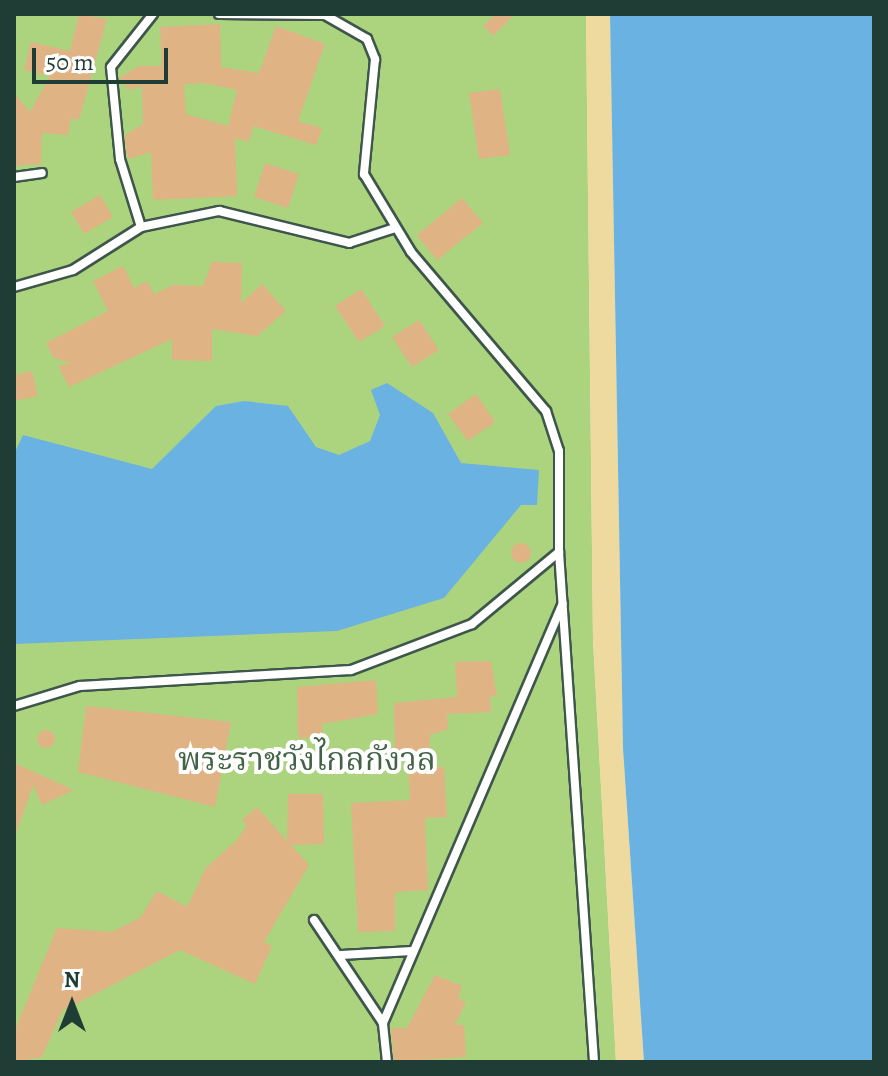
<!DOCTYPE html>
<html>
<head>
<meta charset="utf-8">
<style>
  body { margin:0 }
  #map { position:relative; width:888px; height:1076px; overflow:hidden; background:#f1e7cd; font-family:Alegreya,"Noto Serif Thai",serif }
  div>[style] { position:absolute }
  .green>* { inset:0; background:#acd47e }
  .sand>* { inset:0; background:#eeda9e }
  .water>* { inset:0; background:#6ab2e1 }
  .building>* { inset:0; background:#dfb384 }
  .round { border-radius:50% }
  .roads { filter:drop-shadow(2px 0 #3e564b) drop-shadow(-2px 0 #3e564b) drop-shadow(0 2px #3e564b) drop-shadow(0 -2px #3e564b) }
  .lane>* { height:8px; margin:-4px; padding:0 4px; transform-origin:4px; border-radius:4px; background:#fff }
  span { translate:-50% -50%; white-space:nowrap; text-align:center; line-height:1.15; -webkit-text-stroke:8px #fff; paint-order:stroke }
  .park-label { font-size:32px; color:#426346 }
  .frame { position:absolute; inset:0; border:16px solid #1f3d34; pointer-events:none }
  .north { position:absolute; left:32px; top:964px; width:80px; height:80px; -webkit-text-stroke:6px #fff; paint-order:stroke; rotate:0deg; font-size:22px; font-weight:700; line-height:32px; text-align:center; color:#1f3d34 }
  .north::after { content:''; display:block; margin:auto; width:28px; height:36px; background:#1f3d34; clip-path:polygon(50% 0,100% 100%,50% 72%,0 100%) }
  .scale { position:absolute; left:32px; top:48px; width:136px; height:36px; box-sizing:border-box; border:4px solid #1f3d34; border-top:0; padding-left:10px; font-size:24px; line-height:28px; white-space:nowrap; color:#1f3d34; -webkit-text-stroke:6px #fff; paint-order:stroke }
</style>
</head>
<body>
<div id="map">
  <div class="green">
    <div style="clip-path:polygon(14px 14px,586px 14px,593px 640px,616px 1062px,14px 1062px)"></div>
  </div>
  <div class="sand">
    <div style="clip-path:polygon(586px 14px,610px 14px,623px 748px,644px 1062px,616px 1062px,593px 640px)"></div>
  </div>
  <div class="water">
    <div style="clip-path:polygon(610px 14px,874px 14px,874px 1062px,644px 1062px,623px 748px)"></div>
    <div style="clip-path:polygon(387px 383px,433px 413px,461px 463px,539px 470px,537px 505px,521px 505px,444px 598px,337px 631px,14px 644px,14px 454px,23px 435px,152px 469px,216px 406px,244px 401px,288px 406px,316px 447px,339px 455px,370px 441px,380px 415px,371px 390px)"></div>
  </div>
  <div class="building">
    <div style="clip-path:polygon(79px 14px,107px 19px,79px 120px,71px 118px,68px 135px,42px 133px,41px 164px,14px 166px,14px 93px,30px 112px,50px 76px,24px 70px,31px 42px,70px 51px)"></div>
    <div style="clip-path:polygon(496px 14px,515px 14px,493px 36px,483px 26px)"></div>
    <div style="clip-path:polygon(evenodd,220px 24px,221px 67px,259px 73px,276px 26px,325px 44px,298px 121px,322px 128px,316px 145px,253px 126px,249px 142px,235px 138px,237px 196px,153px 200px,151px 152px,129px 159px,126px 152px,125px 135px,143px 124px,142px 86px,129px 90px,119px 78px,139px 66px,162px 66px,160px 27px,220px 24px,204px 83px,237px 90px,228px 126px,186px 114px,184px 84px,204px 83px)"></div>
    <div style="clip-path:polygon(500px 89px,510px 155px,479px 159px,469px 93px)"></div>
    <div style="clip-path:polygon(265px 163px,299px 174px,288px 208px,254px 197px)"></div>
    <div style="clip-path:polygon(100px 195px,113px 217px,84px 234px,71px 212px)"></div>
    <div style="clip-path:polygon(462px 198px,483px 223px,437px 260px,417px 235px)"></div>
    <div style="clip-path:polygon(212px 262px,242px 263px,241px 303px,262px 284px,286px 311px,257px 336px,212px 329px,212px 361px,172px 360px,172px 339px,69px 387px,58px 366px,71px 363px,54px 358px,46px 343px,108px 311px,93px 281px,123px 266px,134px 288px,147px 281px,154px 294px,173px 285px,203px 286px)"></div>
    <div style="clip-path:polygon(361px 289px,385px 326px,359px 342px,335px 306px)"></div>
    <div style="clip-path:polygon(419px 320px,439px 350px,412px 367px,392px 337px)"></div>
    <div style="clip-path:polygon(32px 371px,38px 396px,14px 401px,14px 375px)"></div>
    <div style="clip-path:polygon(476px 394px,495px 422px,468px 441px,448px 414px)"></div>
    <div class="round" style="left:511px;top:543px;width:20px;height:20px"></div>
    <div style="clip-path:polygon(491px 661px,497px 696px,490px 696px,491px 712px,447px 714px,448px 729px,430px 735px,430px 768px,444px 767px,447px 817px,425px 818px,428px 890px,395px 892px,395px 931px,358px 932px,351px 803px,410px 800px,407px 751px,395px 752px,394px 703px,457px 697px,455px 662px)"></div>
    <div style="clip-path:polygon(376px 680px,378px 714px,322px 724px,323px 737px,298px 738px,297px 687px)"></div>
    <div style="clip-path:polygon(86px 706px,231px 722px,215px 807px,78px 772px)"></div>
    <div class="round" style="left:37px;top:730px;width:18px;height:18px"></div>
    <div style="clip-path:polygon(14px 763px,74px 790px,42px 805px,33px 785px,16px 833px)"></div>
    <div style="clip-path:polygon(288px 794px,323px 794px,324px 844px,291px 845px,309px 865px,264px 942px,272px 946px,255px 984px,180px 950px,62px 1011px,42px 1057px,14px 1062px,14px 1032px,57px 928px,112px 932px,141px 917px,157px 891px,187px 907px,206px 868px,237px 840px,247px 825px,242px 820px,257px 807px,287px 841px)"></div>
    <div style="clip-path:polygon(435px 975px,462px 986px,458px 998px,466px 1002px,455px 1025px,464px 1025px,466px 1057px,394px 1062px,391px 1028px,407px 1028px)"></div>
  </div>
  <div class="roads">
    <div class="lane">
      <div style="left:219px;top:14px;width:106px;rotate:0.5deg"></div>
      <div style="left:325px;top:15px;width:48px;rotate:29.7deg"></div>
      <div style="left:367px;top:39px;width:22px;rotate:68deg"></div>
      <div style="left:375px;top:59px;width:116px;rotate:95.5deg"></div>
      <div style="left:364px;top:174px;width:91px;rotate:58.9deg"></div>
      <div style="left:411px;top:252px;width:209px;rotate:49.7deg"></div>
      <div style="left:546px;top:411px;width:42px;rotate:72deg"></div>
      <div style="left:559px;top:451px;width:101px;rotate:90deg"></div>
      <div style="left:559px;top:552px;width:511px;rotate:86.07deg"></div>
      <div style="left:14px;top:177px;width:28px;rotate:-8deg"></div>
      <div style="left:141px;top:227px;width:71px;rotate:-107.2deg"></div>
      <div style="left:120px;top:159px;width:92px;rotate:-95.6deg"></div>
      <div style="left:111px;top:67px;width:68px;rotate:-51.6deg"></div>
      <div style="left:14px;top:287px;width:61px;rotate:-16.1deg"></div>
      <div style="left:73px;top:270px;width:80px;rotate:-32.3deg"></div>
      <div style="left:141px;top:227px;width:80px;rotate:-11.6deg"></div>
      <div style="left:219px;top:211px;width:134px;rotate:13.8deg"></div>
      <div style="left:349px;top:243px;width:48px;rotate:-18.1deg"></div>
      <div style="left:14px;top:706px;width:69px;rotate:-16.9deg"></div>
      <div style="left:80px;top:686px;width:271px;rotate:-3.4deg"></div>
      <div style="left:351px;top:670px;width:129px;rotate:-20.8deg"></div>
      <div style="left:472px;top:624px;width:113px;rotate:-39.6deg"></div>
      <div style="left:314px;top:920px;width:124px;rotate:56.2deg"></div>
      <div style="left:341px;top:955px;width:71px;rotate:-3.2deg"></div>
      <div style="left:387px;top:1062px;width:39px;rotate:-96deg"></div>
      <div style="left:383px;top:1023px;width:456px;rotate:-66.8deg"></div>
    </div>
  </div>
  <div class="park-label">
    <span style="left:307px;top:759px">พระราชวังไกลกังวล</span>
  </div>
  <div class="frame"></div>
  <div class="north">N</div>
  <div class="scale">50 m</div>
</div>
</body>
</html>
